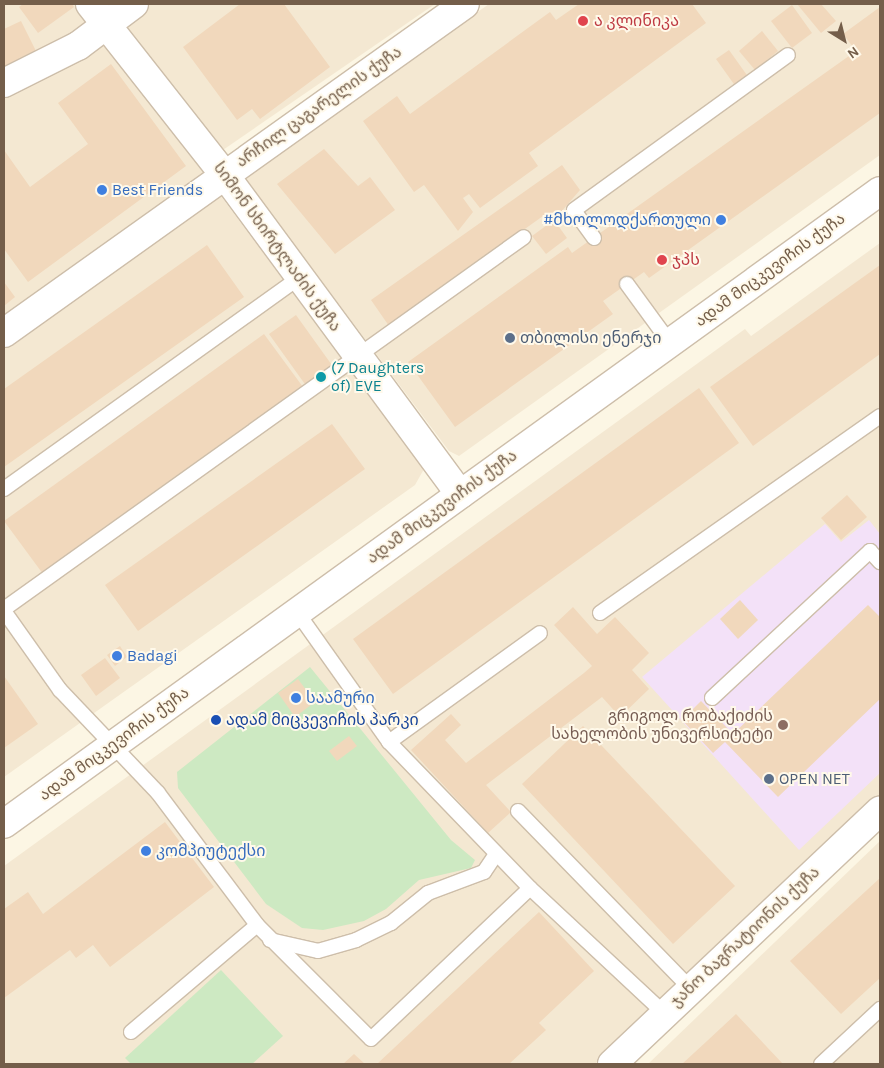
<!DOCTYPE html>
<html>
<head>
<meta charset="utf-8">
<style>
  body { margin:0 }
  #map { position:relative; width:884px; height:1068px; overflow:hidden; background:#fcf6e4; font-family:Karla,"Noto Sans Georgian",sans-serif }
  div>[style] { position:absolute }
  .residential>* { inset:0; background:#f4e8d2 }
  .education>* { inset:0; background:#f3e1f8 }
  .green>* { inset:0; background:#cde9c2 }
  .building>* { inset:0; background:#f1d8bc }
  .roads { filter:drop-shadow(1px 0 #cdbeaa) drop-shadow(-1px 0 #cdbeaa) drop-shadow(0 1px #cdbeaa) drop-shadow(0 -1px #cdbeaa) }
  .service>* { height:14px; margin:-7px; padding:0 7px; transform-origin:7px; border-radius:7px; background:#fff }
  .minor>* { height:28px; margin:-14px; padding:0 14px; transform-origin:14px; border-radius:14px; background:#fff }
  .secondary>* { height:28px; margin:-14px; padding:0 14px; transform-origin:14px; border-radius:14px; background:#fff }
  .dots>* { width:14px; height:14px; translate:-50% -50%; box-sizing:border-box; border:2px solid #fff9ea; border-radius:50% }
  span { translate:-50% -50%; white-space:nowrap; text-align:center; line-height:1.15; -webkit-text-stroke:4px #fff9ea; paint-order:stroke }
  .health-label { font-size:16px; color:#be3a42 }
  .left { translate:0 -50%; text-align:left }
  .street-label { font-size:16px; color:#745e4a }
  .shop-label { font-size:16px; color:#366cbe }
  .right { translate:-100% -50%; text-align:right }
  .service-label { font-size:16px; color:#4e5e75 }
  .culture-label { font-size:16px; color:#0d838f }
  .education-label { font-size:16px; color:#785e54 }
  .transit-label { font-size:16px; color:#164399 }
  .frame { position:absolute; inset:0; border:5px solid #745e4a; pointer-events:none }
  .north { position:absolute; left:819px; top:15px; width:50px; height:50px; -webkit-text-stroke:4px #fff9ea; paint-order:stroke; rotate:144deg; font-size:14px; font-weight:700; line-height:20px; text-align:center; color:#745e4a }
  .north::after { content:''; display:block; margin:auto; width:18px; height:22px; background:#745e4a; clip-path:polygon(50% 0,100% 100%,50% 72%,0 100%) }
</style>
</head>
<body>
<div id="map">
  <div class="residential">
    <div style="clip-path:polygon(4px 4px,120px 4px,93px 24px,424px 469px,415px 485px,4px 777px)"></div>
    <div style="clip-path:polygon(150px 4px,435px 4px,220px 152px,121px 25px)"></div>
    <div style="clip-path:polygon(489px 4px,880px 4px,880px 155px,459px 456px,449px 451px,244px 178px)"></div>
    <div style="clip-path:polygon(880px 243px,880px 795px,595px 1064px,4px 1064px,4px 866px,745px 329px,751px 336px)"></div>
    <div style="clip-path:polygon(880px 841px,880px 1064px,648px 1064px)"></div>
  </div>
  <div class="education">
    <div style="clip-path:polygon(869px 520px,880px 534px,880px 773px,799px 850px,642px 677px,825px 524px,841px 542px)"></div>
  </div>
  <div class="green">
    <div style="clip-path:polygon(310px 667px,451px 840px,475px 860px,471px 868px,419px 880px,386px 909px,364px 921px,323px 930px,302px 928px,266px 904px,178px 788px,177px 772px)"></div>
    <div style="clip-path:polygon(221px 970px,283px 1036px,252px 1064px,131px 1064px,125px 1058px)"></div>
  </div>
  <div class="building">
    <div style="clip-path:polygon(23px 4px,72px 4px,74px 7px,38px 33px,19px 7px)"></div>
    <div style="clip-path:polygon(240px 4px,284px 4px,330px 67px,260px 119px,252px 109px,237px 120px,183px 47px)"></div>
    <div style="clip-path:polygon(579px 4px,692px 4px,706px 23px,529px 153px,538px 166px,480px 208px,469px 194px,463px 198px,473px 212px,458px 231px,424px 185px,414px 192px,363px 121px,397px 96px,410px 114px,550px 12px,556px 20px)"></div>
    <div style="clip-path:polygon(797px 4px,821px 4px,836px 21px,821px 33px)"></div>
    <div style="clip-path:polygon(792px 5px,812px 33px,792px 48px,771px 21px)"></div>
    <div style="clip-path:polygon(880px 7px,880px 113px,649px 278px,644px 272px,603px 301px,613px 314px,455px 427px,408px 362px,568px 247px,572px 253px,856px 51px,843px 34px)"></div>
    <div style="clip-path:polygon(21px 21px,37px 53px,4px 70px,4px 29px)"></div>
    <div style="clip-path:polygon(762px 31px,778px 51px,755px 70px,739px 51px)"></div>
    <div style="clip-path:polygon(729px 50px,749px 78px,736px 87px,716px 59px)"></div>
    <div style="clip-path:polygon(111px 64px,186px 166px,28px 282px,4px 249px,4px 150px,30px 187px,88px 144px,58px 103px)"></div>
    <div style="clip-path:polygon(324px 149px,358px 186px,370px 177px,395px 210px,335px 254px,277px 184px)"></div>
    <div style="clip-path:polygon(562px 165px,580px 190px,554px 220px,543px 216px,389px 326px,371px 300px)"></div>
    <div style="clip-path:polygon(554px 220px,567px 238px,546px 254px,532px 236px)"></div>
    <div style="clip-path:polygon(207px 245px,244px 297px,4px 467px,4px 389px)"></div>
    <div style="clip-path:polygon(880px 265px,880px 354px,753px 446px,710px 387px)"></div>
    <div style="clip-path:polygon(4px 282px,15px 297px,4px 306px)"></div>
    <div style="clip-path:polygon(296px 315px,334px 368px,307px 387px,269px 334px)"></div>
    <div style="clip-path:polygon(264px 334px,303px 387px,43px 574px,4px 521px)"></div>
    <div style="clip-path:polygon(699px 388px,739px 443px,393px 694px,353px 639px)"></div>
    <div style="clip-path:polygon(332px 424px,365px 469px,138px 631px,105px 585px)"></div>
    <div style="clip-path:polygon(847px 495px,867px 517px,841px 540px,821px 518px)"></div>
    <div style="clip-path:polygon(740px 600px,758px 620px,738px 639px,720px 619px)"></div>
    <div style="clip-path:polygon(868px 605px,880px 617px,880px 699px,778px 797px,725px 742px,713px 753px,682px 720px,701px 701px,733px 734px)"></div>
    <div style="clip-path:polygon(573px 607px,597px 634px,615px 617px,649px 653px,632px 670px,649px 689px,620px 717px,602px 697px,486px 785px,511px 812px,488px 833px,411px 750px,451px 714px,461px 725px,445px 740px,466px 763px,584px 673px,592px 666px,554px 625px)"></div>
    <div style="clip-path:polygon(120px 646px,127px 657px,115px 666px,107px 655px)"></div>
    <div style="clip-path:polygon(105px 658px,120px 678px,96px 696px,81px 675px)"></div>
    <div style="clip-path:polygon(4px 676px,38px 724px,4px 748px)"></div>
    <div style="clip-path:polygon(298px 679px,315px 702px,295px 717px,278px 693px)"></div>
    <div style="clip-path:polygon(583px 726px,735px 886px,673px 944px,522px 784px)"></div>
    <div style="clip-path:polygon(349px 736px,357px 746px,337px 761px,329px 751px)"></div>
    <div style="clip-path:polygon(165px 822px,214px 887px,110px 967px,93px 945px,76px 958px,70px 950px,4px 998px,4px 909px,28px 892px,43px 914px)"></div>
    <div style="clip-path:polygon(880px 878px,880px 978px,841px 1014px,790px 961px)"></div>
    <div style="clip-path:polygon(539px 912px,594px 971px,539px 1023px,546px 1030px,509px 1064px,377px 1064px)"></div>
    <div style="clip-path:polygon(736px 1014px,783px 1064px,682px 1064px,707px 1041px)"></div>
    <div style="clip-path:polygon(354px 1054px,365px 1064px,343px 1064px)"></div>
  </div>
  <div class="roads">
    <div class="service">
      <div style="left:594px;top:238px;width:34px;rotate:-126deg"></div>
      <div style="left:574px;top:210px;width:264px;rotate:-35.9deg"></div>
      <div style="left:627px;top:284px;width:73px;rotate:53.9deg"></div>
      <div style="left:4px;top:489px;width:364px;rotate:-35.6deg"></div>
      <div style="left:4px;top:609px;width:639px;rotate:-35.58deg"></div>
      <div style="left:4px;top:611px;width:97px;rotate:54.7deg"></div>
      <div style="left:60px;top:690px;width:142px;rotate:46.4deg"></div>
      <div style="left:158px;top:793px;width:165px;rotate:53.1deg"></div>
      <div style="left:257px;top:925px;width:161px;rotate:45deg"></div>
      <div style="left:371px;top:1039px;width:219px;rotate:-43.5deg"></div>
      <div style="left:297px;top:612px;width:159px;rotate:54.7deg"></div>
      <div style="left:389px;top:742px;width:203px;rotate:46deg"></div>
      <div style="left:530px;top:888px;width:183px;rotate:43deg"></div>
      <div style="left:600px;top:613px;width:342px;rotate:-35.1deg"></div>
      <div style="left:712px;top:698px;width:216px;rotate:-42.9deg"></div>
      <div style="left:870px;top:551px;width:15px;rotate:48deg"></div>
      <div style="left:389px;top:742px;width:186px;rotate:-35.8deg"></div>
      <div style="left:518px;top:811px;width:248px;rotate:45.8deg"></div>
      <div style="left:270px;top:940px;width:49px;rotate:12.9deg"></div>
      <div style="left:318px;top:951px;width:40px;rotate:-16deg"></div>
      <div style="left:356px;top:940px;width:39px;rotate:-26deg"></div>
      <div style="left:391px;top:923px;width:48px;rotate:-39deg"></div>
      <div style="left:428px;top:893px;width:60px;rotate:-20.6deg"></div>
      <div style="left:484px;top:872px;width:22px;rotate:-56deg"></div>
      <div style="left:131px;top:1032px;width:165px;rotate:-40.3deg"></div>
      <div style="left:821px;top:1064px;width:81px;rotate:-43deg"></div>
    </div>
    <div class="minor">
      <div style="left:90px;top:4px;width:216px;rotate:51.8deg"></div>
      <div style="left:224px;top:174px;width:398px;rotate:53.6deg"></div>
      <div style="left:4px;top:83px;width:83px;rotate:-26.6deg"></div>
      <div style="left:78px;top:46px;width:70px;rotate:-36.9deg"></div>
      <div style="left:4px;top:333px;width:566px;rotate:-35.51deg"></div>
      <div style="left:612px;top:1064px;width:369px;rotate:-43.4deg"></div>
    </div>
    <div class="secondary">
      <div style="left:4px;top:824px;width:1081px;rotate:-35.85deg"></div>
    </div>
  </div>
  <div class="dots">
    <div style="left:583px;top:21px;background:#e0444e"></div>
    <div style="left:102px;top:190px;background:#3f7fe0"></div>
    <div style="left:721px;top:220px;background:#3f7fe0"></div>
    <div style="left:662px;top:260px;background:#e0444e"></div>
    <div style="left:510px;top:338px;background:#5c6f8a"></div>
    <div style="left:321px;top:377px;background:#0f9aa8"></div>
    <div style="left:117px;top:656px;background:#3f7fe0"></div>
    <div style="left:296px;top:698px;background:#3f7fe0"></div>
    <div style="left:216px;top:720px;background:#1a4fb4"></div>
    <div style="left:783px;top:725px;background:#8d6e63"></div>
    <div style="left:769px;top:779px;background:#5c6f8a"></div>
    <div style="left:146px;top:851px;background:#3f7fe0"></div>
  </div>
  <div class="health-label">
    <span class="left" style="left:594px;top:21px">ა კლინიკა</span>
    <span class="left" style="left:672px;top:260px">ჯპს</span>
  </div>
  <div class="street-label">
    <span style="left:319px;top:107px;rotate:-35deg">არჩილ ცაგარელის ქუჩა</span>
    <span style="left:277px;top:247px;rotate:54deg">სიმონ სხირტლაძის ქუჩა</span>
    <span style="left:770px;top:270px;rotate:-36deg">ადამ მიცკევიჩის ქუჩა</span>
    <span style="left:442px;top:507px;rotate:-36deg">ადამ მიცკევიჩის ქუჩა</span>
    <span style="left:114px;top:744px;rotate:-36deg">ადამ მიცკევიჩის ქუჩა</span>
    <span style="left:745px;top:937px;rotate:-43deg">ჯანო ბაგრატიონის ქუჩა</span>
  </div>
  <div class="shop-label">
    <span class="left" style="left:112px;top:190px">Best Friends</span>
    <span class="right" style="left:711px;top:220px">#მხოლოდქართული</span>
    <span class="left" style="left:127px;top:656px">Badagi</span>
    <span class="left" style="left:306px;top:698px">საამური</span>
    <span class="left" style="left:156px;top:851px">კომპიუტექსი</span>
  </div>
  <div class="service-label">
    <span class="left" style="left:520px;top:338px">თბილისი ენერჯი</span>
    <span class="left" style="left:779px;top:779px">OPEN NET</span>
  </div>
  <div class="culture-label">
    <span class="left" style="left:331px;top:377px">(7 Daughters<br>of) EVE</span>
  </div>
  <div class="education-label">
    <span class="right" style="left:773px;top:725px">გრიგოლ რობაქიძის<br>სახელობის უნივერსიტეტი</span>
  </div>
  <div class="transit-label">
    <span class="left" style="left:226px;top:720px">ადამ მიცკევიჩის პარკი</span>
  </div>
  <div class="frame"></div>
  <div class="north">N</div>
</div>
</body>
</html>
